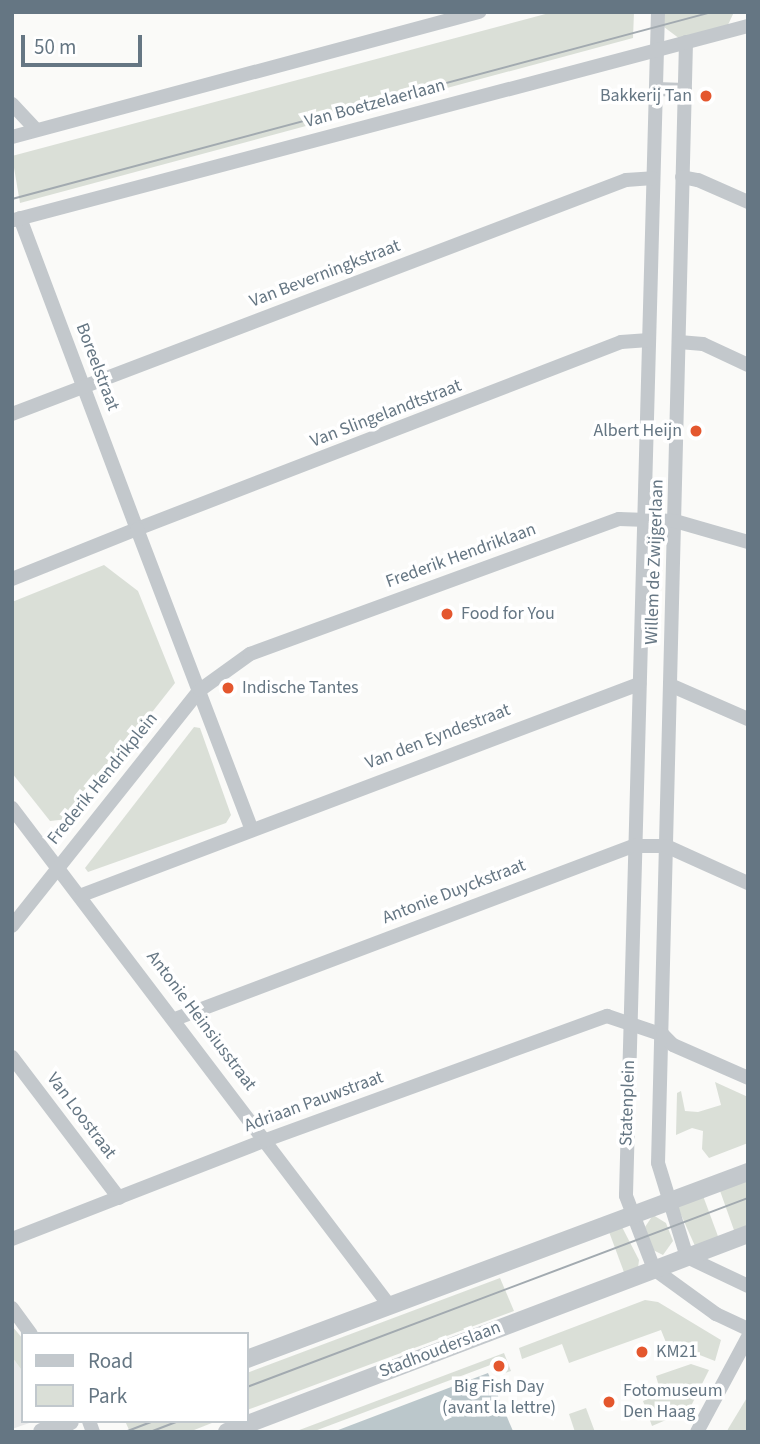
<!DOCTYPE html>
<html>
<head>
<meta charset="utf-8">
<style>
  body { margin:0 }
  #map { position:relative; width:760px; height:1444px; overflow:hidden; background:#fafaf8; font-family:"Source Sans 3",sans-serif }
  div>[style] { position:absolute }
  .built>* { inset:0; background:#e8e9e9 }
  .green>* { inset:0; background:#dadfd7 }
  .water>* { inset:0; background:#bbc7cb }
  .minor>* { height:14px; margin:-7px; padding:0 7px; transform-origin:7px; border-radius:7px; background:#c3c8cc }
  .tertiary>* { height:18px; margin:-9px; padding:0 9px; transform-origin:9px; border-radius:9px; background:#c3c8cc }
  .tram>* { height:2px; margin:-1px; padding:0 1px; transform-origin:1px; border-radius:1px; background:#a2aab0 }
  .dots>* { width:19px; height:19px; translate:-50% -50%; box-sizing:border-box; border:4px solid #fff; border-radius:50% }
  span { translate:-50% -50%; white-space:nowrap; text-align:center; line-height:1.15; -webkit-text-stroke:7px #fff; paint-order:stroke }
  .poi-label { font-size:18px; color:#657683 }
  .right { translate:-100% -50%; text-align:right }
  .left { translate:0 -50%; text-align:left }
  .street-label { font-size:18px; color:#657683 }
  .frame { position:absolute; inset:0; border:14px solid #657683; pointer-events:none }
  .legend { position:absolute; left:21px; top:1332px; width:228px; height:91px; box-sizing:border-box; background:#fff; border:2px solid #c1c8cd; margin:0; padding:9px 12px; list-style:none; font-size:21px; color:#657683 }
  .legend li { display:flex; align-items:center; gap:14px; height:35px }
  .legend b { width:35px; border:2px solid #c1c8cd }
  .scale { position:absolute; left:21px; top:35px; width:121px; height:32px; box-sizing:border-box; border:4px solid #657683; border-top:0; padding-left:9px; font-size:21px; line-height:24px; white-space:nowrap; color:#657683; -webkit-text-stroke:5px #fff; paint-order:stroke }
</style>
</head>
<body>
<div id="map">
  <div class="built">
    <div style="clip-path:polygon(12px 1357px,23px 1372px,23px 1421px,35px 1421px,12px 1429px)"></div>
  </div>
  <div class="green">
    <div style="clip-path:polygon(553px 12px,634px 12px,633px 38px,20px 203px,12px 156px)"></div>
    <div style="clip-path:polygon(662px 12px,734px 12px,727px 27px,680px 39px,664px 27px)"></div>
    <div style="clip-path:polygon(104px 565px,138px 591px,175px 683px,68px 819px,50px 821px,12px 773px,12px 602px)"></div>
    <div style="clip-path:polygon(194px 727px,200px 728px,231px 815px,226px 823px,88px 872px,85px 868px)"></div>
    <div style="clip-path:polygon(715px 1082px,748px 1097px,748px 1143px,709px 1158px,702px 1149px,703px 1131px,692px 1128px,676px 1135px,677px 1093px,681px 1091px,685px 1111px,698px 1112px,721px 1105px)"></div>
    <div style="clip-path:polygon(748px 1177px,748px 1229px,735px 1233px,719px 1188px)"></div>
    <div style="clip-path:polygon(702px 1193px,719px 1239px,695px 1246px,678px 1208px,681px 1201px)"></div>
    <div style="clip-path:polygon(653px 1215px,666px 1223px,673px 1241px,663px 1255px,653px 1250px,645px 1227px)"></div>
    <div style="clip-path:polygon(622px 1227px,639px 1260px,638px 1268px,625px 1275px,608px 1229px)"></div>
    <div style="clip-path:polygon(500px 1278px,514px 1311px,247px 1410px,247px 1373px)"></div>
    <div style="clip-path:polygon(645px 1300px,658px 1302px,721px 1340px,715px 1361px,692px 1352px,681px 1355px,674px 1343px,667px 1345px,661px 1330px,569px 1363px,562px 1344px,522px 1359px,519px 1348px)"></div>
    <div style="clip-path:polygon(12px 1326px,23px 1339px,23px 1372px,12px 1357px)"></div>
    <div style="clip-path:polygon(504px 1353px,511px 1371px,505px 1373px,501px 1361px,312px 1432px,294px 1432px)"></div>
    <div style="clip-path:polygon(691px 1364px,709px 1370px,685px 1418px,673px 1417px,652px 1426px,643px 1401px,661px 1394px,656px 1376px)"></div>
    <div style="clip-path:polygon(748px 1396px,748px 1432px,727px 1432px,728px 1429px)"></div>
    <div style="clip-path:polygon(586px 1408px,595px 1432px,575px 1432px,569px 1414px)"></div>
    <div style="clip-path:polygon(125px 1421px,217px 1421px,189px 1432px,130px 1432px)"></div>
  </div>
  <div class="water">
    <div style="clip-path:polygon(488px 1373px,513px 1431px,333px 1432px)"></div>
  </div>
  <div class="minor">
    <div style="left:658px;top:12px;width:1184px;rotate:91.55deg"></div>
    <div style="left:626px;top:1196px;width:78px;rotate:69deg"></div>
    <div style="left:654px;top:1269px;width:77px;rotate:36deg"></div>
    <div style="left:716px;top:1314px;width:35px;rotate:25deg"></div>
    <div style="left:686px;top:42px;width:1121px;rotate:91.43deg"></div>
    <div style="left:658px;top:1163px;width:98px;rotate:72.9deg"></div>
    <div style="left:687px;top:1257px;width:68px;rotate:25.4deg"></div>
    <div style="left:656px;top:89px;width:29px;rotate:2deg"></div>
    <div style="left:12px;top:104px;width:35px;rotate:47deg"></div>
    <div style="left:12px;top:137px;width:484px;rotate:-15deg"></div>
    <div style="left:682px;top:177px;width:16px;rotate:11deg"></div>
    <div style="left:698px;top:180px;width:55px;rotate:23.7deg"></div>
    <div style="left:20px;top:218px;width:332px;rotate:69.4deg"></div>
    <div style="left:137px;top:529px;width:519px;rotate:-21.12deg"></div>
    <div style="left:621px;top:342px;width:28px;rotate:-4deg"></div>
    <div style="left:14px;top:220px;width:759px;rotate:-14.81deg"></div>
    <div style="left:679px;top:342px;width:24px;rotate:5deg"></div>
    <div style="left:703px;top:344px;width:50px;rotate:25deg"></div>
    <div style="left:12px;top:414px;width:657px;rotate:-20.86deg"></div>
    <div style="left:626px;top:180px;width:27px;rotate:-4deg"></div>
    <div style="left:12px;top:579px;width:135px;rotate:-21.8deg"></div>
    <div style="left:137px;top:529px;width:320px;rotate:69.1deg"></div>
    <div style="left:670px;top:685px;width:85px;rotate:23.6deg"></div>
    <div style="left:12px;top:808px;width:624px;rotate:52.82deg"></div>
    <div style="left:82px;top:895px;width:596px;rotate:-20.75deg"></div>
    <div style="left:12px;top:926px;width:302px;rotate:-51.5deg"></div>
    <div style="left:200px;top:690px;width:62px;rotate:-35.8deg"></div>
    <div style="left:250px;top:654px;width:393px;rotate:-20.1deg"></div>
    <div style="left:619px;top:519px;width:56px;rotate:2deg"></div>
    <div style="left:675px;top:521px;width:76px;rotate:16deg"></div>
    <div style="left:175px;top:1019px;width:491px;rotate:-20.7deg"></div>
    <div style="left:634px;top:846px;width:32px"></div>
    <div style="left:666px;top:846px;width:90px;rotate:24.3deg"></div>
    <div style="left:12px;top:1057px;width:177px;rotate:52.8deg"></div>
    <div style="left:12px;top:1239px;width:273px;rotate:-21.3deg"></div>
    <div style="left:266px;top:1140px;width:363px;rotate:-20deg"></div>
    <div style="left:607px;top:1016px;width:59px;rotate:18.7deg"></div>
    <div style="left:663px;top:1035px;width:14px;rotate:45deg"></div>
    <div style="left:673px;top:1045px;width:82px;rotate:23.7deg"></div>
    <div style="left:12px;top:1308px;width:32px;rotate:54deg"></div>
    <div style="left:89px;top:1421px;width:12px;rotate:70deg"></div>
    <div style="left:697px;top:1432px;width:108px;rotate:-61.8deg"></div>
  </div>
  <div class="tertiary">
    <div style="left:247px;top:1359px;width:535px;rotate:-20.47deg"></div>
    <div style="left:42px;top:1432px;width:30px;rotate:-21deg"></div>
    <div style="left:227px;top:1432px;width:557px;rotate:-20.81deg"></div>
  </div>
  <div class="tram">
    <div style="left:12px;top:199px;width:725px;rotate:-14.96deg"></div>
    <div style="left:247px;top:1387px;width:535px;rotate:-20.67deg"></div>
    <div style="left:125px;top:1432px;width:30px;rotate:-21deg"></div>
    <div style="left:150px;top:1432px;width:30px;rotate:-21deg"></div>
  </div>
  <div class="dots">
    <div style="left:706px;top:96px;background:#e4572e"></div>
    <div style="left:696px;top:431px;background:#e4572e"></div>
    <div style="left:447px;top:614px;background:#e4572e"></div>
    <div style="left:228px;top:688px;background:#e4572e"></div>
    <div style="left:642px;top:1352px;background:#e4572e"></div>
    <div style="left:499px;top:1366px;background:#e4572e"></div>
    <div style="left:609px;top:1402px;background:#e4572e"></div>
  </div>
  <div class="poi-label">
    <span class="right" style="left:692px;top:96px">Bakkerij Tan</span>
    <span class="right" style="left:682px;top:431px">Albert Heijn</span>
    <span class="left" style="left:461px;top:614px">Food for You</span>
    <span class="left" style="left:242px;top:688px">Indische Tantes</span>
    <span class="left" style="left:656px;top:1352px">KM21</span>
    <span style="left:499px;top:1398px">Big Fish Day<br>(avant la lettre)</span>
    <span class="left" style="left:623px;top:1402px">Fotomuseum<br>Den Haag</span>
  </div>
  <div class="street-label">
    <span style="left:375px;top:104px;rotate:-15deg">Van Boetzelaerlaan</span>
    <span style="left:325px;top:274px;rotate:-21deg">Van Beverningkstraat</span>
    <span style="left:97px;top:367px;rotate:69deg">Boreelstraat</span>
    <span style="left:386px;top:414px;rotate:-21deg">Van Slingelandtstraat</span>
    <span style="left:461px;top:556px;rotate:-20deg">Frederik Hendriklaan</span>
    <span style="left:655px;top:562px;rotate:-88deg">Willem de Zwijgerlaan</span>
    <span style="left:438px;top:737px;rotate:-21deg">Van den Eyndestraat</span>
    <span style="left:103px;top:779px;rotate:-51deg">Frederik Hendrikplein</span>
    <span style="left:454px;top:892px;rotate:-21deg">Antonie Duyckstraat</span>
    <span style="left:201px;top:1021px;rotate:53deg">Antonie Heinsiusstraat</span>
    <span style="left:314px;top:1102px;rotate:-20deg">Adriaan Pauwstraat</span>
    <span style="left:628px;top:1103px;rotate:-88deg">Statenplein</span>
    <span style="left:81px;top:1116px;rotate:53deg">Van Loostraat</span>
    <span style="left:440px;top:1350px;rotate:-21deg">Stadhouderslaan</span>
  </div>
  <div class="frame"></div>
  <ul class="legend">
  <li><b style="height:9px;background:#c3c8cc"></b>Road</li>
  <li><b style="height:19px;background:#dadfd7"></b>Park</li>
  </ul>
  <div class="scale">50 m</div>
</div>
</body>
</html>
